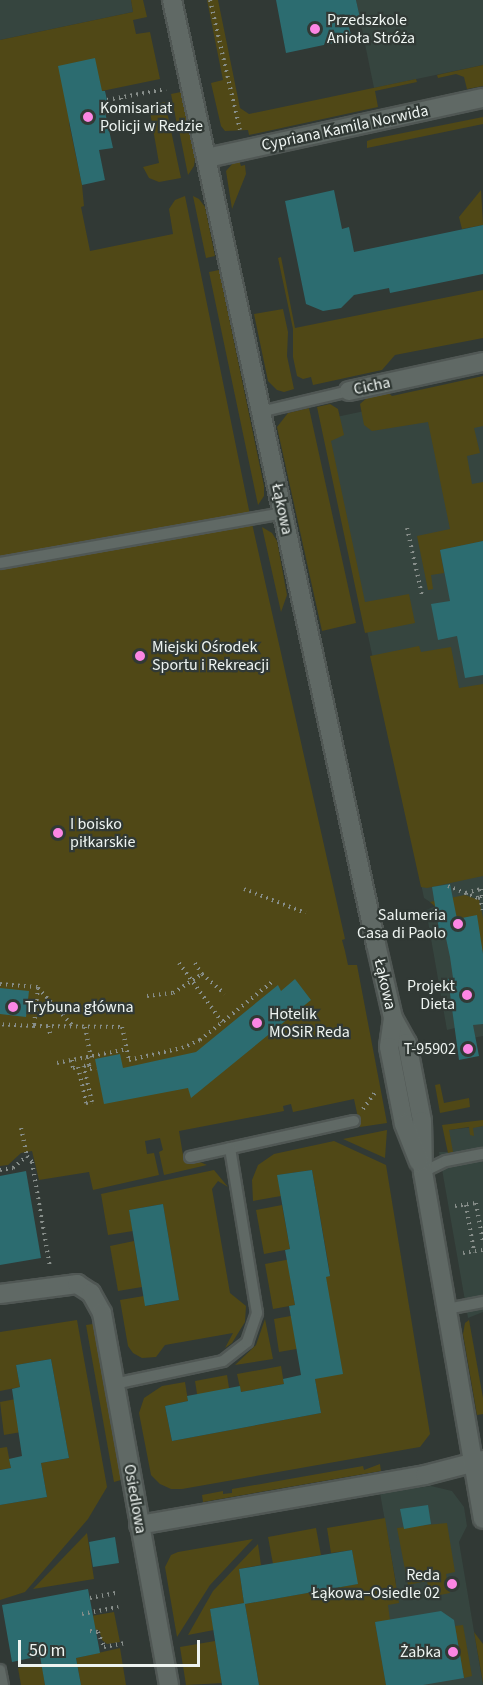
<!DOCTYPE html>
<html>
<head>
<meta charset="utf-8">
<style>
  body { margin:0 }
  #map { position:relative; width:483px; height:1685px; overflow:hidden; background:#313935; font-family:"Source Sans 3",sans-serif }
  div>[style] { position:absolute }
  .built>* { inset:0; background:#36453f }
  .green>* { inset:0; background:#504816 }
  .building>* { inset:0; background:#2c6c70 }
  .path>* { height:4px; margin-top:-2px; transform-origin:0; background:repeating-linear-gradient(90deg,#878e8a 0 1.5px,transparent 0 6px) }
  .roads { filter:drop-shadow(2px 0 #505754) drop-shadow(-2px 0 #505754) drop-shadow(0 2px #505754) drop-shadow(0 -2px #505754) }
  .lane>* { height:10px; margin:-5px; padding:0 5px; transform-origin:5px; border-radius:5px; background:#606965 }
  .street>* { height:18px; margin:-9px; padding:0 9px; transform-origin:9px; border-radius:9px; background:#606965 }
  .secondary>* { height:18px; margin:-9px; padding:0 9px; transform-origin:9px; border-radius:9px; background:#606965 }
  .dots>* { width:16px; height:16px; translate:-50% -50%; box-sizing:border-box; border:3px solid #313935; border-radius:50% }
  span { translate:-50% -50%; white-space:nowrap; text-align:center; line-height:1.15; -webkit-text-stroke:4.5px #313935; paint-order:stroke }
  .poi-label { font-size:16px; color:#eef4f1 }
  .left { translate:0 -50%; text-align:left }
  .right { translate:-100% -50%; text-align:right }
  .street-label { font-size:16px; color:#eef4f1 }
  .scale { position:absolute; left:18px; top:1640px; width:182px; height:27px; box-sizing:border-box; border:3px solid #eef4f1; border-top:0; padding-left:8px; font-size:18px; line-height:21px; white-space:nowrap; color:#eef4f1; -webkit-text-stroke:4px #313935; paint-order:stroke }
</style>
</head>
<body>
<div id="map">
  <div class="built">
    <div style="clip-path:polygon(0 0,131px 0,133px 12px,0 40px)"></div>
    <div style="clip-path:polygon(356px 0,483px 0,483px 65px,374px 88px)"></div>
    <div style="clip-path:polygon(483px 386px,483px 1036px,457px 1041px,455px 1028px,447px 1030px,426px 910px,436px 906px,424px 898px,322px 420px)"></div>
    <div style="clip-path:polygon(483px 1126px,483px 1312px,468px 1318px,439px 1152px,452px 1152px,448px 1130px)"></div>
    <div style="clip-path:polygon(431px 1486px,452px 1491px,464px 1507px,467px 1526px,459px 1542px,483px 1685px,370px 1685px,358px 1611px,388px 1605px,396px 1583px,380px 1493px)"></div>
  </div>
  <div class="green">
    <div style="clip-path:polygon(131px 0,143px 0,147px 17px,133px 20px,136px 34px,150px 32px,160px 79px,102px 91px,69px 123px,82px 185px,84px 206px,81px 207px,90px 251px,173px 234px,169px 209px,175px 200px,185px 196px,249px 510px,345px 939px,342px 940px,345px 951px,348px 965px,357px 965px,387px 1123px,360px 1127px,354px 1099px,293px 1112px,291px 1104px,283px 1106px,284px 1111px,179px 1131px,183px 1155px,207px 1165px,164px 1175px,159px 1152px,163px 1150px,160px 1138px,145px 1141px,147px 1154px,154px 1153px,159px 1175px,93px 1190px,89px 1172px,39px 1180px,32px 1151px,21px 1153px,8px 1165px,0 1166px,0 40px,133px 12px)"></div>
    <div style="clip-path:polygon(207px 0,218px 0,240px 108px,249px 114px,416px 79px,417px 82px,375px 91px,378px 107px,249px 135px,248px 130px,225px 131px,221px 126px,211px 83px,223px 80px)"></div>
    <div style="clip-path:polygon(483px 65px,483px 86px,467px 89px,464px 77px,456px 74px,438px 78px,437px 75px)"></div>
    <div style="clip-path:polygon(181px 92px,195px 158px,194px 166px,188px 175px,179px 130px,181px 129px,180px 125px,177px 125px,171px 94px)"></div>
    <div style="clip-path:polygon(165px 102px,181px 178px,159px 182px,149px 178px,143px 167px,159px 163px,149px 106px)"></div>
    <div style="clip-path:polygon(483px 117px,483px 124px,367px 148px,367px 141px,373px 139px)"></div>
    <div style="clip-path:polygon(239px 160px,241px 166px,245px 165px,246px 174px,232px 209px,226px 171px,234px 162px)"></div>
    <div style="clip-path:polygon(481px 190px,483px 225px,462px 229px,459px 217px)"></div>
    <div style="clip-path:polygon(193px 196px,199px 199px,205px 207px,215px 256px,206px 258px)"></div>
    <div style="clip-path:polygon(281px 257px,295px 328px,483px 290px,483px 338px,395px 355px,382px 370px,313px 385px,311px 377px,303px 379px,297px 376px,293px 357px,293px 329px,278px 258px)"></div>
    <div style="clip-path:polygon(219px 270px,264px 486px,264px 496px,258px 505px,209px 272px)"></div>
    <div style="clip-path:polygon(283px 309px,288px 332px,287px 356px,294px 389px,284px 392px,277px 390px,268px 381px,254px 314px)"></div>
    <div style="clip-path:polygon(483px 376px,483px 426px,474px 428px,480px 453px,467px 456px,472px 484px,483px 482px,483px 541px,440px 550px,444px 573px,431px 575px,433px 589px,428px 590px,417px 536px,450px 529px,428px 422px,372px 431px,364px 425px,360px 404px,369px 396px,387px 392px,392px 396px)"></div>
    <div style="clip-path:polygon(330px 404px,338px 409px,344px 435px,331px 441px,365px 602px,409px 594px,415px 623px,365px 633px,317px 407px)"></div>
    <div style="clip-path:polygon(309px 408px,356px 623px,322px 631px,277px 427px,288px 413px)"></div>
    <div style="clip-path:polygon(262px 527px,272px 533px,277px 541px,287px 595px,281px 612px)"></div>
    <div style="clip-path:polygon(419px 646px,421px 652px,451px 647px,459px 688px,483px 684px,483px 876px,427px 888px,421px 887px,370px 656px)"></div>
    <div style="clip-path:polygon(465px 895px,479px 900px,483px 918px,483px 954px,476px 916px,450px 920px,430px 902px)"></div>
    <div style="clip-path:polygon(440px 1084px,444px 1103px,469px 1098px,470px 1107px,440px 1113px,435px 1085px)"></div>
    <div style="clip-path:polygon(483px 1120px,483px 1126px,473px 1128px,474px 1136px,470px 1135px,469px 1127px,449px 1130px,453px 1152px,448px 1153px,442px 1125px)"></div>
    <div style="clip-path:polygon(387px 1130px,385px 1158px,343px 1139px)"></div>
    <div style="clip-path:polygon(334px 1141px,386px 1165px,430px 1434px,420px 1447px,414px 1448px,182px 1489px,171px 1489px,160px 1484px,151px 1475px,139px 1413px,144px 1398px,162px 1386px,185px 1382px,188px 1401px,165px 1406px,172px 1441px,321px 1413px,315px 1379px,326px 1277px,330px 1274px,312px 1170px,278px 1175px,281px 1196px,253px 1201px,252px 1180px,258px 1165px,274px 1154px)"></div>
    <div style="clip-path:polygon(214px 1170px,228px 1187px,218px 1181px,212px 1189px,230px 1293px,246px 1306px,245px 1322px,232px 1343px,225px 1348px,233px 1333px,165px 1345px,156px 1357px,142px 1358px,133px 1353px,128px 1346px,120px 1300px,144px 1296px,146px 1306px,179px 1300px,163px 1204px,129px 1210px,133px 1231px,108px 1235px,101px 1194px)"></div>
    <div style="clip-path:polygon(282px 1205px,290px 1249px,264px 1254px,256px 1210px)"></div>
    <div style="clip-path:polygon(134px 1241px,142px 1287px,118px 1291px,110px 1246px)"></div>
    <div style="clip-path:polygon(291px 1259px,291px 1283px,295px 1305px,273px 1309px,265px 1264px)"></div>
    <div style="clip-path:polygon(296px 1315px,302px 1348px,279px 1352px,274px 1319px)"></div>
    <div style="clip-path:polygon(265px 1319px,273px 1359px,235px 1365px,256px 1345px)"></div>
    <div style="clip-path:polygon(77px 1320px,107px 1487px,88px 1519px,25px 1592px,0 1600px,0 1505px,47px 1497px,41px 1463px,69px 1458px,51px 1359px,16px 1365px,20px 1387px,0 1391px,0 1332px)"></div>
    <div style="clip-path:polygon(469px 1320px,483px 1398px,483px 1414px,477px 1415px,463px 1334px,465px 1323px)"></div>
    <div style="clip-path:polygon(93px 1324px,121px 1480px,114px 1482px,86px 1325px)"></div>
    <div style="clip-path:polygon(281px 1366px,284px 1384px,241px 1392px,237px 1374px)"></div>
    <div style="clip-path:polygon(227px 1375px,230px 1394px,198px 1400px,195px 1381px)"></div>
    <div style="clip-path:polygon(21px 1398px,27px 1431px,4px 1435px,0 1402px)"></div>
    <div style="clip-path:polygon(7px 1447px,11px 1468px,0 1470px,0 1448px)"></div>
    <div style="clip-path:polygon(380px 1464px,381px 1471px,203px 1502px,202px 1495px,223px 1491px,223px 1494px,232px 1493px,232px 1489px,363px 1466px,364px 1470px)"></div>
    <div style="clip-path:polygon(385px 1518px,399px 1603px,388px 1605px,390px 1620px,375px 1622px,386px 1685px,259px 1685px,245px 1604px,357px 1584px,352px 1550px,331px 1553px,327px 1528px)"></div>
    <div style="clip-path:polygon(447px 1523px,455px 1572px,446px 1574px,450px 1593px,430px 1597px,427px 1581px,408px 1585px,397px 1528px)"></div>
    <div style="clip-path:polygon(316px 1528px,321px 1555px,273px 1564px,268px 1537px)"></div>
    <div style="clip-path:polygon(87px 1533px,94px 1579px,33px 1589px)"></div>
    <div style="clip-path:polygon(253px 1539px,210px 1585px,177px 1637px,165px 1567px,171px 1555px,178px 1552px)"></div>
    <div style="clip-path:polygon(258px 1544px,261px 1565px,239px 1569px,244px 1603px,210px 1609px,214px 1630px,188px 1635px,213px 1591px)"></div>
    <div style="clip-path:polygon(114px 1612px,120px 1642px,107px 1644px,102px 1640px,99px 1630px,93px 1629px,91px 1616px)"></div>
    <div style="clip-path:polygon(463px 1625px,472px 1676px,464px 1678px,455px 1626px)"></div>
    <div style="clip-path:polygon(474px 1632px,483px 1644px,483px 1683px)"></div>
    <div style="clip-path:polygon(215px 1641px,222px 1683px,186px 1685px,180px 1647px)"></div>
    <div style="clip-path:polygon(120px 1648px,126px 1685px,81px 1685px,76px 1658px)"></div>
    <div style="clip-path:polygon(42px 1664px,45px 1685px,21px 1685px,18px 1668px)"></div>
  </div>
  <div class="building">
    <div style="clip-path:polygon(276px 0,356px 0,360px 18px,347px 19px,352px 39px,286px 53px)"></div>
    <div style="clip-path:polygon(95px 58px,102px 91px,105px 91px,107px 100px,109px 111px,105px 112px,113px 148px,99px 150px,105px 180px,82px 185px,58px 66px)"></div>
    <div style="clip-path:polygon(334px 190px,342px 229px,349px 227px,354px 252px,483px 225px,483px 274px,390px 293px,389px 288px,354px 295px,341px 308px,323px 311px,306px 304px,285px 201px)"></div>
    <div style="clip-path:polygon(483px 541px,483px 675px,465px 678px,457px 636px,438px 640px,431px 604px,450px 601px,440px 550px)"></div>
    <div style="clip-path:polygon(450px 884px,457px 919px,477px 915px,483px 954px,483px 1024px,473px 1025px,479px 1056px,459px 1060px,448px 979px,453px 978px,450px 957px,444px 929px,439px 930px,432px 887px)"></div>
    <div style="clip-path:polygon(295px 979px,311px 1000px,191px 1098px,188px 1088px,104px 1104px,95px 1059px,120px 1054px,123px 1068px,196px 1052px,278px 985px,281px 991px)"></div>
    <div style="clip-path:polygon(0 988px,29px 991px,26px 1017px,0 1014px)"></div>
    <div style="clip-path:polygon(312px 1170px,330px 1276px,326px 1277px,343px 1374px,315px 1379px,321px 1413px,172px 1441px,165px 1406px,188px 1401px,187px 1396px,240px 1386px,241px 1392px,284px 1384px,283px 1379px,301px 1375px,289px 1306px,295px 1305px,285px 1250px,290px 1249px,277px 1175px)"></div>
    <div style="clip-path:polygon(26px 1171px,41px 1258px,0 1265px,0 1176px)"></div>
    <div style="clip-path:polygon(163px 1204px,179px 1300px,145px 1306px,129px 1210px)"></div>
    <div style="clip-path:polygon(51px 1359px,69px 1458px,41px 1463px,47px 1497px,0 1505px,0 1470px,11px 1468px,9px 1459px,22px 1456px,12px 1389px,20px 1387px,16px 1365px)"></div>
    <div style="clip-path:polygon(428px 1505px,431px 1524px,404px 1529px,400px 1509px)"></div>
    <div style="clip-path:polygon(115px 1537px,119px 1563px,93px 1567px,89px 1542px)"></div>
    <div style="clip-path:polygon(352px 1550px,358px 1584px,245px 1604px,259px 1685px,222px 1685px,210px 1609px,244px 1603px,239px 1569px)"></div>
    <div style="clip-path:polygon(88px 1589px,100px 1653px,76px 1658px,81px 1685px,45px 1685px,40px 1656px,12px 1662px,2px 1605px)"></div>
    <div style="clip-path:polygon(441px 1611px,454px 1620px,464px 1678px,423px 1685px,386px 1685px,375px 1622px)"></div>
  </div>
  <div class="path">
    <div style="left:210px;top:0;width:133px;rotate:77deg"></div>
    <div style="left:121px;top:98px;width:15px;rotate:79deg"></div>
    <div style="left:107px;top:100px;width:60px;rotate:-10.6deg"></div>
    <div style="left:407px;top:528px;width:69px;rotate:77.4deg"></div>
    <div style="left:448px;top:886px;width:32px;rotate:22deg"></div>
    <div style="left:478px;top:898px;width:5px;rotate:-11deg"></div>
    <div style="left:244px;top:889px;width:66px;rotate:21.2deg"></div>
    <div style="left:466px;top:893px;width:16px;rotate:-15deg"></div>
    <div style="left:481px;top:889px;width:8px;rotate:83deg"></div>
    <div style="left:480px;top:897px;width:14px;rotate:78deg"></div>
    <div style="left:179px;top:963px;width:73px;rotate:53.9deg"></div>
    <div style="left:195px;top:963px;width:13px;rotate:58deg"></div>
    <div style="left:202px;top:974px;width:30px;rotate:41deg"></div>
    <div style="left:0;top:984px;width:38px;rotate:5deg"></div>
    <div style="left:38px;top:987px;width:39px;rotate:96deg"></div>
    <div style="left:34px;top:1026px;width:34px;rotate:-177deg"></div>
    <div style="left:38px;top:988px;width:52px;rotate:47.4deg"></div>
    <div style="left:147px;top:996px;width:26px;rotate:-7deg"></div>
    <div style="left:173px;top:993px;width:35px;rotate:-33deg"></div>
    <div style="left:34px;top:1026px;width:88px;rotate:0.7deg"></div>
    <div style="left:122px;top:1027px;width:34px;rotate:78deg"></div>
    <div style="left:129px;top:1060px;width:54px;rotate:-12.8deg"></div>
    <div style="left:182px;top:1048px;width:20px;rotate:-24deg"></div>
    <div style="left:200px;top:1040px;width:94px;rotate:-38.9deg"></div>
    <div style="left:48px;top:1026px;width:11px;rotate:75deg"></div>
    <div style="left:85px;top:1027px;width:31px;rotate:79deg"></div>
    <div style="left:72px;top:1060px;width:8px;rotate:83deg"></div>
    <div style="left:73px;top:1068px;width:5px;rotate:-11deg"></div>
    <div style="left:78px;top:1067px;width:37px;rotate:77deg"></div>
    <div style="left:86px;top:1103px;width:6px;rotate:-9deg"></div>
    <div style="left:92px;top:1102px;width:37px;rotate:-103deg"></div>
    <div style="left:84px;top:1066px;width:5px;rotate:-11deg"></div>
    <div style="left:89px;top:1065px;width:7px;rotate:-106deg"></div>
    <div style="left:57px;top:1063px;width:71px;rotate:-11.3deg"></div>
    <div style="left:89px;top:1065px;width:4px;rotate:76deg"></div>
    <div style="left:90px;top:1069px;width:6px;rotate:-9deg"></div>
    <div style="left:363px;top:1109px;width:22px;rotate:-54deg"></div>
    <div style="left:21px;top:1128px;width:29px;rotate:78deg"></div>
    <div style="left:27px;top:1156px;width:8px;rotate:50deg"></div>
    <div style="left:32px;top:1162px;width:107px;rotate:80.3deg"></div>
    <div style="left:0;top:1170px;width:13px;rotate:-9deg"></div>
    <div style="left:13px;top:1168px;width:18px;rotate:-41deg"></div>
    <div style="left:466px;top:1205px;width:48px;rotate:80.3deg"></div>
    <div style="left:455px;top:1206px;width:21px;rotate:-8deg"></div>
    <div style="left:476px;top:1203px;width:40px;rotate:80deg"></div>
    <div style="left:463px;top:1253px;width:20px;rotate:-9deg"></div>
    <div style="left:90px;top:1598px;width:26px;rotate:-11deg"></div>
    <div style="left:82px;top:1614px;width:37px;rotate:-11deg"></div>
    <div style="left:90px;top:1631px;width:8px;rotate:7deg"></div>
    <div style="left:98px;top:1632px;width:16px;rotate:68deg"></div>
    <div style="left:104px;top:1647px;width:20px;rotate:-11deg"></div>
  </div>
  <div class="roads">
    <div class="lane">
      <div style="left:260px;top:412px;width:91px;rotate:-13.3deg"></div>
      <div style="left:0;top:563px;width:287px;rotate:-10deg"></div>
      <div style="left:190px;top:1157px;width:168px;rotate:-12.4deg"></div>
      <div style="left:423px;top:1172px;width:25px;rotate:-26deg"></div>
      <div style="left:446px;top:1161px;width:38px;rotate:-11deg"></div>
      <div style="left:447px;top:1309px;width:37px;rotate:-11deg"></div>
      <div style="left:114px;top:1384px;width:111px;rotate:-11.9deg"></div>
      <div style="left:223px;top:1361px;width:31px;rotate:-38deg"></div>
      <div style="left:247px;top:1342px;width:31px;rotate:-71deg"></div>
      <div style="left:257px;top:1313px;width:167px;rotate:-99.3deg"></div>
      <div style="left:0;top:1670px;width:15px;rotate:79deg"></div>
    </div>
    <div class="street">
      <div style="left:207px;top:158px;width:282px;rotate:-12.3deg"></div>
      <div style="left:349px;top:391px;width:137px;rotate:-12.2deg"></div>
      <div style="left:0;top:1294px;width:78px;rotate:-7.4deg"></div>
      <div style="left:77px;top:1284px;width:17px;rotate:33deg"></div>
      <div style="left:91px;top:1293px;width:23px;rotate:61deg"></div>
      <div style="left:102px;top:1313px;width:378px;rotate:79.8deg"></div>
      <div style="left:139px;top:1525px;width:290px;rotate:-9.9deg"></div>
      <div style="left:425px;top:1475px;width:60px;rotate:-14.5deg"></div>
    </div>
    <div class="secondary">
      <div style="left:172px;top:0;width:966px;rotate:77.81deg"></div>
      <div style="left:376px;top:944px;width:76px;rotate:77.1deg"></div>
      <div style="left:393px;top:1018px;width:29px;rotate:61deg"></div>
      <div style="left:407px;top:1043px;width:79px;rotate:79.1deg"></div>
      <div style="left:422px;top:1121px;width:51px;rotate:88.9deg"></div>
      <div style="left:423px;top:1172px;width:352px;rotate:80.2deg"></div>
      <div style="left:393px;top:1018px;width:29px;rotate:98deg"></div>
      <div style="left:389px;top:1047px;width:78px;rotate:79deg"></div>
      <div style="left:404px;top:1124px;width:41px;rotate:68.5deg"></div>
    </div>
  </div>
  <div class="dots">
    <div style="left:315px;top:29px;background:#fc86e4"></div>
    <div style="left:88px;top:117px;background:#fc86e4"></div>
    <div style="left:140px;top:656px;background:#fc86e4"></div>
    <div style="left:58px;top:833px;background:#fc86e4"></div>
    <div style="left:458px;top:924px;background:#fc86e4"></div>
    <div style="left:467px;top:995px;background:#fc86e4"></div>
    <div style="left:13px;top:1007px;background:#fc86e4"></div>
    <div style="left:257px;top:1023px;background:#fc86e4"></div>
    <div style="left:468px;top:1049px;background:#fc86e4"></div>
    <div style="left:452px;top:1584px;background:#fc86e4"></div>
    <div style="left:453px;top:1652px;background:#fc86e4"></div>
  </div>
  <div class="poi-label">
    <span class="left" style="left:327px;top:29px">Przedszkole<br>Anioła Stróża</span>
    <span class="left" style="left:100px;top:117px">Komisariat<br>Policji w Redzie</span>
    <span class="left" style="left:152px;top:656px">Miejski Ośrodek<br>Sportu i Rekreacji</span>
    <span class="left" style="left:70px;top:833px">I boisko<br>piłkarskie</span>
    <span class="right" style="left:446px;top:924px">Salumeria<br>Casa di Paolo</span>
    <span class="right" style="left:455px;top:995px">Projekt<br>Dieta</span>
    <span class="left" style="left:25px;top:1007px">Trybuna główna</span>
    <span class="left" style="left:269px;top:1023px">Hotelik<br>MOSiR Reda</span>
    <span class="right" style="left:456px;top:1049px">T-95902</span>
    <span class="right" style="left:440px;top:1584px">Reda<br>Łąkowa–Osiedle 02</span>
    <span class="right" style="left:441px;top:1652px">Żabka</span>
  </div>
  <div class="street-label">
    <span style="left:345px;top:128px;rotate:-12deg">Cypriana Kamila Norwida</span>
    <span style="left:372px;top:386px;rotate:-12deg">Cicha</span>
    <span style="left:282px;top:509px;rotate:78deg">Łąkowa</span>
    <span style="left:385px;top:984px;rotate:77deg">Łąkowa</span>
    <span style="left:135px;top:1499px;rotate:80deg">Osiedlowa</span>
  </div>
  <div class="scale">50 m</div>
</div>
</body>
</html>
